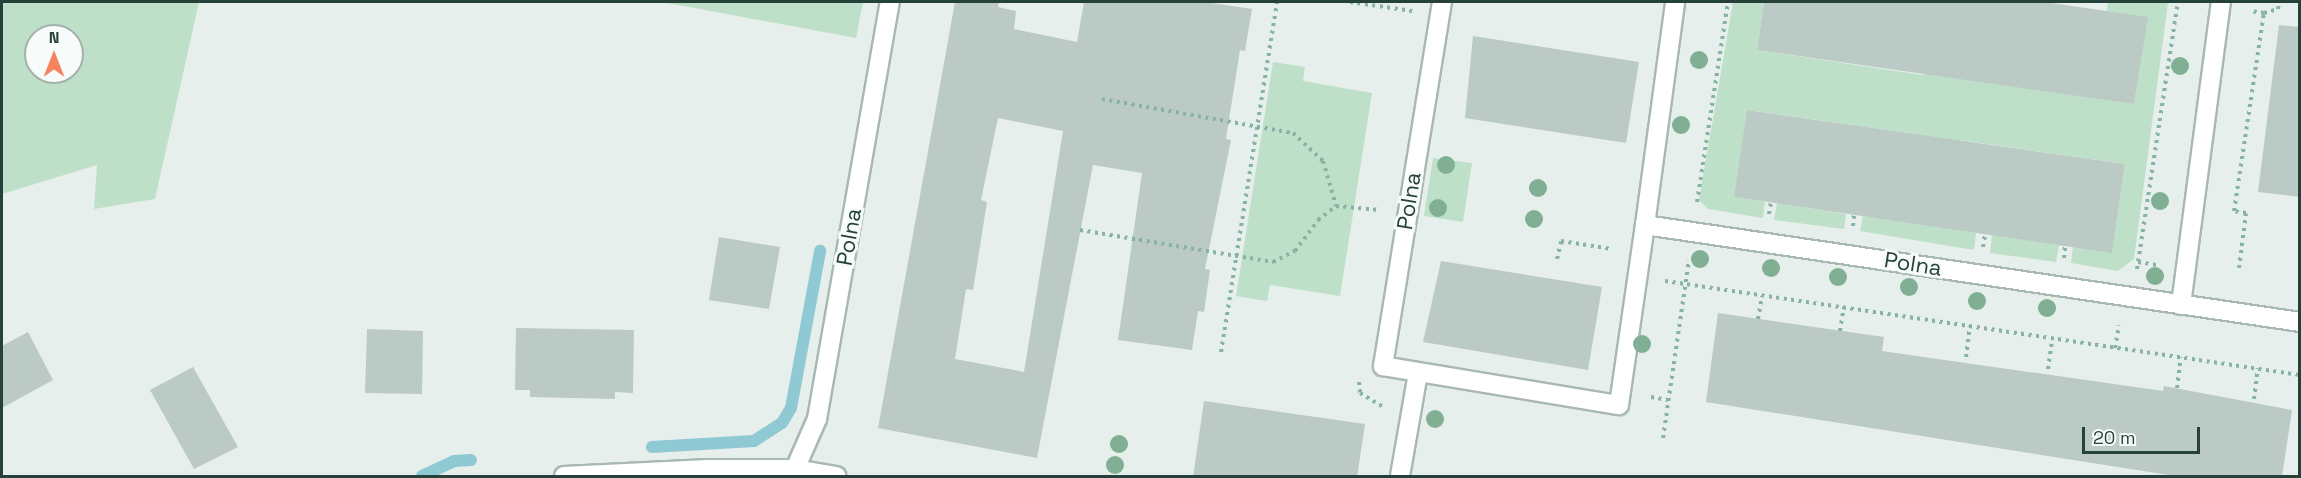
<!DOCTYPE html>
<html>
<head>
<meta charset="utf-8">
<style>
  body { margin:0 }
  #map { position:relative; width:2301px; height:478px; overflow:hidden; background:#e6efeb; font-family:"Space Grotesk",sans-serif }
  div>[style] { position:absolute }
  .green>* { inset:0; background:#bfe0c8 }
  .stream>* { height:12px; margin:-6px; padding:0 6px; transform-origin:6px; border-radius:6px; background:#8ec9d4 }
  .building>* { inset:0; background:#bbcac4 }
  .path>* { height:4px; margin-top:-2px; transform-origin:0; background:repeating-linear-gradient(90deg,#86b3a5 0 3px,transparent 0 7.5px) }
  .roads { filter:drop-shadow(2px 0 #a8b8b2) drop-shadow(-2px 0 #a8b8b2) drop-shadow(0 2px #a8b8b2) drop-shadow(0 -2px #a8b8b2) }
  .minor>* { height:18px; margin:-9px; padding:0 9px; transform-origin:9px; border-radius:9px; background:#fff }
  .trees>* { width:18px; height:18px; margin:-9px; border-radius:50%; background:#80af93 }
  span { translate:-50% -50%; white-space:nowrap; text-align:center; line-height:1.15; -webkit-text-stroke:6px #f7fbf9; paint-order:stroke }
  .street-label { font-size:22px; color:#24423a }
  .frame { position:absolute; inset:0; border:3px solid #24423a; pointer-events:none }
  .north { position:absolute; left:24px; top:24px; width:60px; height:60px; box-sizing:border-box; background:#f7fbf9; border:2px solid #a3b1ad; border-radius:50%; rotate:0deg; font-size:16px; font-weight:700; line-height:24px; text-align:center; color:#24423a }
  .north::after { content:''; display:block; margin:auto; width:21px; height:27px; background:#f4845f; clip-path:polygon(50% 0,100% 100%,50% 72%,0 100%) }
  .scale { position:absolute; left:2082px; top:427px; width:118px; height:27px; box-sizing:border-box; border:3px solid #24423a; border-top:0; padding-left:8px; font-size:18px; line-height:21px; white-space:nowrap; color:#24423a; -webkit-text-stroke:4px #f7fbf9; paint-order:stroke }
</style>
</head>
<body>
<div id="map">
  <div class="green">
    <div style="clip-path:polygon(evenodd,2px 2px,199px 2px,155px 199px,94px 209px,97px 165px,2px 194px,2px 278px,2px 2px,36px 36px,72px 36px,72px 72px,36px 72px,36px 36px)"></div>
    <div style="clip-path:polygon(662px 2px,863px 2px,856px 38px)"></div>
    <div style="clip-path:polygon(1733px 2px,1764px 2px,1757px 50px,1923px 75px,1935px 2px,1979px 2px,1968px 79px,2134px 104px,2147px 18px,2107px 11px,2108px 2px,2168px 3px,2134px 259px,2118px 271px,2071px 263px,2073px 247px,2112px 252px,2125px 164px,1960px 140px,1947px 228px,1976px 233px,1974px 250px,1860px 231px,1863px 216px,1902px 221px,1914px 134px,1748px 110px,1734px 197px,1765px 202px,1763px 218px,1708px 209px,1699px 200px)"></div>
    <div style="clip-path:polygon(1273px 62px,1305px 67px,1303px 81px,1372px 93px,1340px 296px,1270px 285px,1267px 301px,1236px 296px)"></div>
    <div style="clip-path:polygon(1433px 158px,1472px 163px,1463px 222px,1424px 216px)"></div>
    <div style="clip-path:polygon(1777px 203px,1846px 214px,1844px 229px,1774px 220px)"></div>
    <div style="clip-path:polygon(1992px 235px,2059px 245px,2056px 262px,1990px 253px)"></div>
  </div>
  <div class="stream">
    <div style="left:652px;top:447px;width:102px;rotate:-3.4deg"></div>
    <div style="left:754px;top:441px;width:33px;rotate:-33deg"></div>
    <div style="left:782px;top:423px;width:17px;rotate:-59deg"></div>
    <div style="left:791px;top:408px;width:160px;rotate:-79.5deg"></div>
    <div style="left:422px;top:476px;width:35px;rotate:-25deg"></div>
    <div style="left:454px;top:461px;width:17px;rotate:-3deg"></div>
  </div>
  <div class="building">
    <div style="clip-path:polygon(evenodd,955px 2px,999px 2px,998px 7px,1016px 11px,1014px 29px,1077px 42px,1084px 2px,1206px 2px,1252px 9px,1245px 51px,1240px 50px,1226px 139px,1231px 140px,1205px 269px,1210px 270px,1204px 312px,1198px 311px,1192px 350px,1118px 340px,1142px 173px,1093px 165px,1037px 458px,878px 428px,955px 2px,998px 118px,1063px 131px,1024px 372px,955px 359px,966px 289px,973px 290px,987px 202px,981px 200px,998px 118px)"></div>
    <div style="clip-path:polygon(1764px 2px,2044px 2px,2148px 17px,2134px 104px,1757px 50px)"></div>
    <div style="clip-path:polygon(2279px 25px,2300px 27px,2300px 197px,2258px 192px)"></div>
    <div style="clip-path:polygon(1473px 36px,1639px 62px,1626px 143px,1465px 118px)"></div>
    <div style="clip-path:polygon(1747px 110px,2125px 164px,2112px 253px,1734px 197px)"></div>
    <div style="clip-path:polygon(719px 237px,780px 247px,769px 309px,709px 300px)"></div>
    <div style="clip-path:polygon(1441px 261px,1602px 287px,1588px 370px,1423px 342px)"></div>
    <div style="clip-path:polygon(1718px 313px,1884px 337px,1882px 351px,2163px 391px,2164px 386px,2292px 410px,2282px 477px,2181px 477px,1706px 402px)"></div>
    <div style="clip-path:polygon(516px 328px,634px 330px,633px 393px,615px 392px,615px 399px,530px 397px,530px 390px,515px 390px)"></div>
    <div style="clip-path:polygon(367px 329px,423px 331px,422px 394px,365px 393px)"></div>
    <div style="clip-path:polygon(28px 332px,53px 380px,2px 408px,2px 346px)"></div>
    <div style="clip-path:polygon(193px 367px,238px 447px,194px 469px,150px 390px)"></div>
    <div style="clip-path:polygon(1204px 401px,1365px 424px,1357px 477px,1193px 477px)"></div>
  </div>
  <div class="path">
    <div style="left:1350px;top:2px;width:63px;rotate:8.3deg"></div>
    <div style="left:2264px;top:13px;width:15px;rotate:-16deg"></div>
    <div style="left:2278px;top:9px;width:7px;rotate:-82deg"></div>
    <div style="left:1102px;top:99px;width:194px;rotate:10.1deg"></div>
    <div style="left:1293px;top:133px;width:41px;rotate:43deg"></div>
    <div style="left:1323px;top:161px;width:47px;rotate:73.9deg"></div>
    <div style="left:1697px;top:202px;width:202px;rotate:-81.2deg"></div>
    <div style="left:1769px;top:214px;width:12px;rotate:-81deg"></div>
    <div style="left:1853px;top:226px;width:11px;rotate:-85deg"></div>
    <div style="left:1080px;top:230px;width:196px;rotate:9.4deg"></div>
    <div style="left:1273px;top:262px;width:25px;rotate:-27deg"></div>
    <div style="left:1295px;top:251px;width:39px;rotate:-53deg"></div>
    <div style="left:1318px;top:220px;width:23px;rotate:-38deg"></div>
    <div style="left:1336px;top:206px;width:44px;rotate:5.2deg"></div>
    <div style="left:1983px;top:247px;width:13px;rotate:-81deg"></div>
    <div style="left:2064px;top:258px;width:12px;rotate:-85deg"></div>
    <div style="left:1557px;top:259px;width:18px;rotate:-77deg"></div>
    <div style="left:1561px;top:241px;width:52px;rotate:8.9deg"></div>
    <div style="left:2138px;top:262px;width:20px;rotate:9deg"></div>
    <div style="left:2239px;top:268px;width:55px;rotate:-82.7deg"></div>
    <div style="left:2246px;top:213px;width:12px;rotate:-171deg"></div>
    <div style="left:2234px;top:211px;width:200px;rotate:-81.4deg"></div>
    <div style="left:2264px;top:13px;width:14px;rotate:-172deg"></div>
    <div style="left:2137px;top:269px;width:270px;rotate:-81.3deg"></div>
    <div style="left:1665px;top:281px;width:642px;rotate:8.42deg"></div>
    <div style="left:1758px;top:319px;width:23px;rotate:-80deg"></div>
    <div style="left:1840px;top:331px;width:24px;rotate:-81deg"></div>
    <div style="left:2115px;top:348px;width:23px;rotate:-80deg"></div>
    <div style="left:1221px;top:352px;width:354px;rotate:-80.9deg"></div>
    <div style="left:1966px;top:357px;width:31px;rotate:-83deg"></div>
    <div style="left:2048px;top:369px;width:30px;rotate:-82deg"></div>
    <div style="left:1359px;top:382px;width:11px;rotate:85deg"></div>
    <div style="left:1360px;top:393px;width:26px;rotate:31deg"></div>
    <div style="left:2177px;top:388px;width:31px;rotate:-83deg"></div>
    <div style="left:1651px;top:397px;width:17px;rotate:10deg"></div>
    <div style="left:2254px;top:399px;width:31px;rotate:-83deg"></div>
    <div style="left:1663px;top:438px;width:180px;rotate:-81.7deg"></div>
  </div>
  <div class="roads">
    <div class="minor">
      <div style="left:1442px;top:2px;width:369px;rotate:99.2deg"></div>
      <div style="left:1383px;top:366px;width:239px;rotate:9.4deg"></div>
      <div style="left:1619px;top:405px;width:182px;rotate:-81.8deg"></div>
      <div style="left:1645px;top:225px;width:662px;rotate:8.42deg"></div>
      <div style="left:1645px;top:225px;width:225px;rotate:-82.3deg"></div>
      <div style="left:2181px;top:305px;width:306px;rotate:-82.5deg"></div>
      <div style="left:564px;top:476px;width:144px;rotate:-2.8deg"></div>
      <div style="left:708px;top:469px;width:86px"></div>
      <div style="left:794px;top:469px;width:43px;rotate:9.5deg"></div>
      <div style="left:792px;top:476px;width:62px;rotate:-66.3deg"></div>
      <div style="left:817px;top:419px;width:423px;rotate:-80.1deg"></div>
      <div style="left:1400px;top:476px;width:105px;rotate:-80.1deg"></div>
    </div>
  </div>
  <div class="trees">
    <div style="left:1699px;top:60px"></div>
    <div style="left:2180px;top:66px"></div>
    <div style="left:1681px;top:125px"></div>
    <div style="left:1446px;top:165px"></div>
    <div style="left:1538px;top:188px"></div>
    <div style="left:2160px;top:201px"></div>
    <div style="left:1438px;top:208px"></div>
    <div style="left:1534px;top:219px"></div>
    <div style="left:1700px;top:259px"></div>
    <div style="left:1771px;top:268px"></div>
    <div style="left:2155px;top:276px"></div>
    <div style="left:1838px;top:277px"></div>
    <div style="left:1909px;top:287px"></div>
    <div style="left:1977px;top:301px"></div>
    <div style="left:2047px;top:308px"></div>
    <div style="left:1642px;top:344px"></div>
    <div style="left:1435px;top:419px"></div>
    <div style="left:1119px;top:444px"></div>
    <div style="left:1115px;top:465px"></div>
  </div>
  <div class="street-label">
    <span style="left:1409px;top:201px;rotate:-81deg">Polna</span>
    <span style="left:849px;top:237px;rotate:-80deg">Polna</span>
    <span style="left:1913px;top:264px;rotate:9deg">Polna</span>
  </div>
  <div class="frame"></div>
  <div class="north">N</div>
  <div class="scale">20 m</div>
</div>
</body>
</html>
